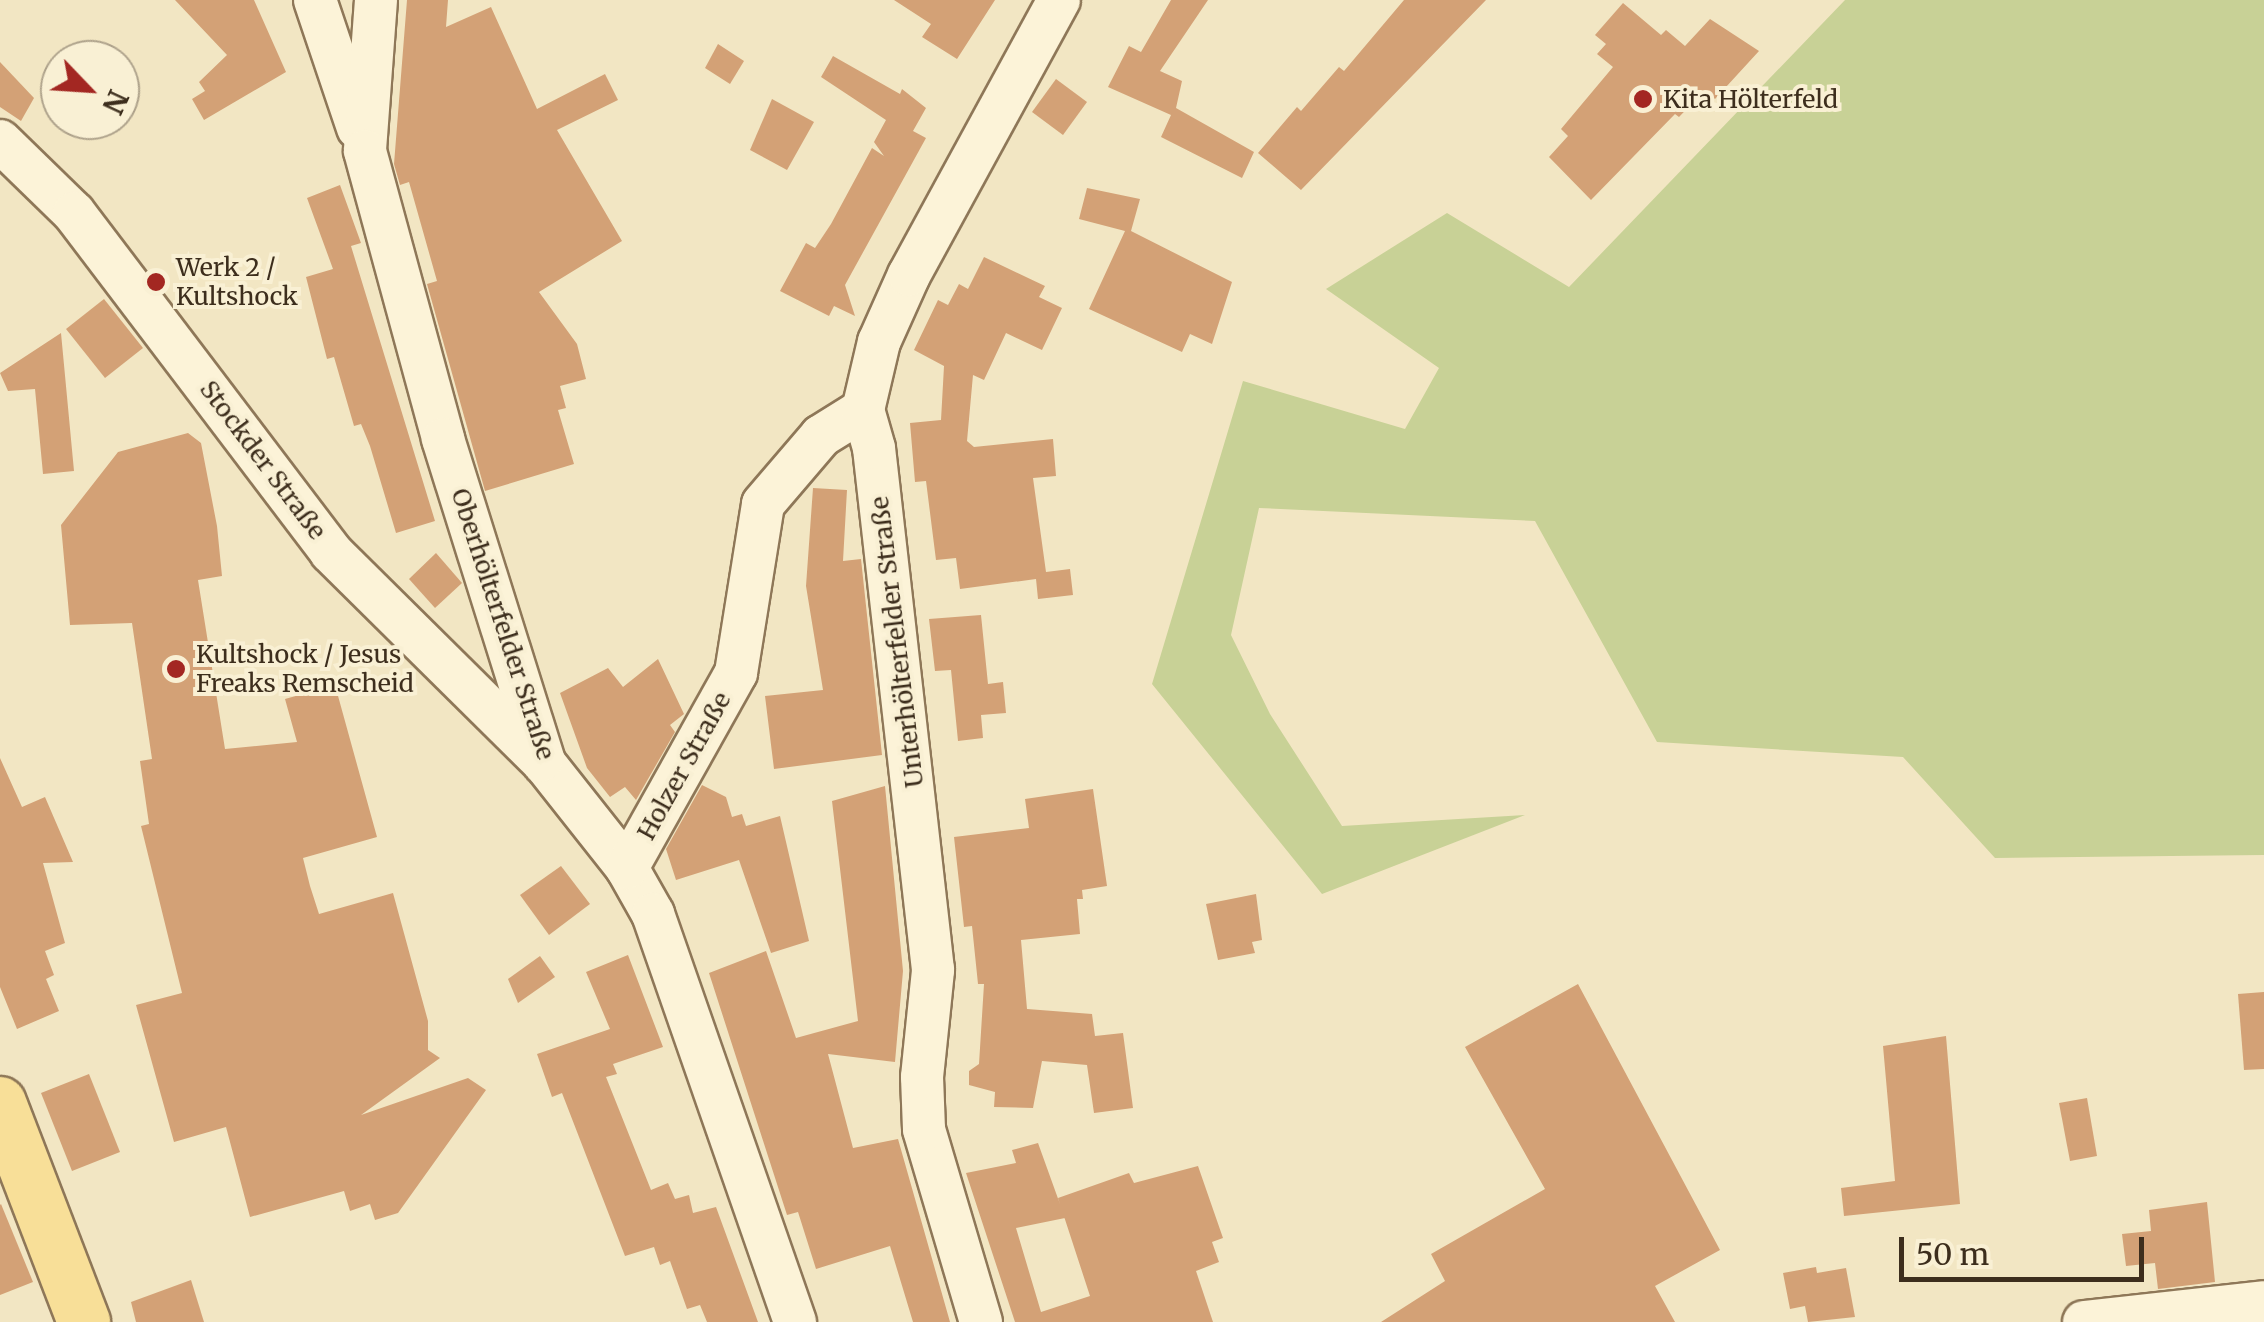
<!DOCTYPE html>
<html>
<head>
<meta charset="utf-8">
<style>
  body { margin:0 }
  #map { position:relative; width:2264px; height:1322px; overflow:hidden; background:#f2e6c3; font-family:Merriweather,serif }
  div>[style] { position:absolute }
  .green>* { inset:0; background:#c8d196 }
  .building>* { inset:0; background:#d3a176 }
  .roads { filter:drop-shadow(2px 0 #8e7758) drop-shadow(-2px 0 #8e7758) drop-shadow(0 2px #8e7758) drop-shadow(0 -2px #8e7758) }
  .minor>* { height:42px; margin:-21px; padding:0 21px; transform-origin:21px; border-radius:21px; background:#fcf3d8 }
  .major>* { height:52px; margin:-26px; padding:0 26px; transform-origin:26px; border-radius:26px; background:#f8df98 }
  .dots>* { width:28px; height:28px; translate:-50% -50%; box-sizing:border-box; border:5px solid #f9f0d4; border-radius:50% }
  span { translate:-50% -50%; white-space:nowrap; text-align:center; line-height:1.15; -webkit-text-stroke:8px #f9f0d4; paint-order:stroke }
  .poi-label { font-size:25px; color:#3d2e1d }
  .left { translate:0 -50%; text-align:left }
  .street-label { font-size:25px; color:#3d2e1d }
  .north { position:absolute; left:40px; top:40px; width:100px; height:100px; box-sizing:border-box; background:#f9f0d4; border:2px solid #aea28b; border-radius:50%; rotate:115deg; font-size:28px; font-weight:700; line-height:40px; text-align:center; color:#3d2e1d }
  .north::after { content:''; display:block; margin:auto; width:35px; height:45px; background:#a32722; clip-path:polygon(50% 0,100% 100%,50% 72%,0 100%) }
  .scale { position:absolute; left:1899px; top:1237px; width:245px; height:45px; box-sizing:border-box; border:5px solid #3d2e1d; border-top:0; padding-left:12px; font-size:30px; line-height:35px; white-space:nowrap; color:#3d2e1d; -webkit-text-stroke:8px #f9f0d4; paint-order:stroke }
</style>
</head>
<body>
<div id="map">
  <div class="green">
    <div style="clip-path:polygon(1845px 0,2264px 0,2264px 855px,1995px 858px,1903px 757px,1657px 742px,1535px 521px,1259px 508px,1231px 635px,1270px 714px,1342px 826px,1525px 815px,1322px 894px,1152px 684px,1243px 381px,1405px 429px,1439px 368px,1326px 289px,1447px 213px,1569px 287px)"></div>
  </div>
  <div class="building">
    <div style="clip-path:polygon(175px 0,254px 0,286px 72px,204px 120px,192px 99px,205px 91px,199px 82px,227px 55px)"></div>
    <div style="clip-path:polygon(407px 0,448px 0,446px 27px,491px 7px,537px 109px,605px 74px,618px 100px,557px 130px,622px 241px,539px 292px,577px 344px,586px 379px,560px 386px,566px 408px,558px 410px,574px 464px,485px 491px,427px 284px,437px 281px,409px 182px,400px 185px,394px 164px)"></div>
    <div style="clip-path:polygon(894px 0,995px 0,957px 59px,922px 37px,931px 24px)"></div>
    <div style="clip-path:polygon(1171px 0,1208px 0,1160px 71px,1182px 81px,1176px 108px,1254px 152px,1242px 178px,1161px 137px,1171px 115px,1108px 87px,1129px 46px,1141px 52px)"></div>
    <div style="clip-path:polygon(1404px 0,1486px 0,1301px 190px,1258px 153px,1297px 107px,1301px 111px,1339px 67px,1344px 71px)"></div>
    <div style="clip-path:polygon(1623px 3px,1661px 35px,1666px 30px,1685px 46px,1710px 19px,1759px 51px,1715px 99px,1705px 90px,1679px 117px,1675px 114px,1591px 200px,1549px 157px,1568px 136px,1561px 129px,1613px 67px,1597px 54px,1606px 44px,1595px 35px)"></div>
    <div style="clip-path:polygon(718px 44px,744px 61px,730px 84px,705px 68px)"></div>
    <div style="clip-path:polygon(833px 56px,900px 94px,902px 89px,926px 108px,913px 131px,926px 138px,845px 285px,855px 316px,834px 306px,829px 316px,780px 291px,806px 243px,815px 248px,831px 224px,872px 148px,884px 156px,874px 142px,886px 120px,821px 77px)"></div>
    <div style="clip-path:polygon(0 62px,34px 98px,21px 121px,0 107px)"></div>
    <div style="clip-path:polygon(1056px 79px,1087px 102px,1063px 135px,1032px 112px)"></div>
    <div style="clip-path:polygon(772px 99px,814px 122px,787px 170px,750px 150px)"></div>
    <div style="clip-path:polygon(340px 185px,361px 243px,351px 246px,435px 521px,396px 533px,370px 446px,361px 424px,354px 426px,334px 357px,327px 359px,306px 277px,333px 269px,307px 198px)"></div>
    <div style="clip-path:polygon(1087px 188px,1140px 199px,1131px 231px,1232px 282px,1212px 344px,1190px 334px,1182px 352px,1089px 309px,1125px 231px,1079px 219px)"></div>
    <div style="clip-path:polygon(984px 257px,1045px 286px,1039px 297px,1062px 308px,1042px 350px,1006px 333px,984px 380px,973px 375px,967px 441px,974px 447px,1053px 439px,1056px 476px,1033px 478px,1046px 572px,1070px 569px,1073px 595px,1038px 599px,1036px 579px,960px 589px,956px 558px,936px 560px,926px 481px,915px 482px,910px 423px,941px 420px,944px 366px,914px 350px,938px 300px,948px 305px,959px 284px,968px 289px)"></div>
    <div style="clip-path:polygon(104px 299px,143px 348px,105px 378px,66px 329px)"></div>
    <div style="clip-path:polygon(61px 333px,74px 471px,43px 474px,35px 389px,8px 391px,0 373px)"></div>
    <div style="clip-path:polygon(188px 433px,201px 443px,217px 526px,222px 576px,198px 580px,225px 749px,297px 742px,285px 699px,335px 685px,377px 837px,303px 858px,310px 886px,319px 914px,393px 893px,428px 1021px,428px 1050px,440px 1058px,361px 1115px,468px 1078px,486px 1090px,398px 1213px,375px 1220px,370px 1204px,350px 1211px,344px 1191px,250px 1217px,226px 1127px,174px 1142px,136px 1005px,182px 993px,141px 826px,149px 824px,140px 761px,152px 759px,132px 623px,70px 625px,61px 525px,118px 452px)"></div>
    <div style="clip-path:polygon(813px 488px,847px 490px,843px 561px,861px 559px,882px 755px,774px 769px,765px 696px,823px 690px,806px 586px)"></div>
    <div style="clip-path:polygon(436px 553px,462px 583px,435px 608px,409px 579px)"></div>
    <div style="clip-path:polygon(981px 615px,988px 684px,1003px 682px,1006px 713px,981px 715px,983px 738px,958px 741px,951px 670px,935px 671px,929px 619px)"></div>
    <div style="clip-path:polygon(658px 659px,684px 714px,670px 725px,675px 732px,636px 800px,625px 787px,610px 797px,587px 768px,560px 693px,608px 668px,623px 687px)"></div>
    <div style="clip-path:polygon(0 758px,22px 807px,45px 797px,73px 862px,43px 863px,65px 943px,45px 951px,54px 975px,46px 979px,59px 1011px,17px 1029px,0 987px)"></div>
    <div style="clip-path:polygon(702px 785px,726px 797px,732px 817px,742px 814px,746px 826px,780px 816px,809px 941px,771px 953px,739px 860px,676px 880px,666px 849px)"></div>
    <div style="clip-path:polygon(885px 786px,903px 971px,895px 1062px,828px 1054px,853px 1148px,898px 1139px,950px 1322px,913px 1322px,890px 1246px,816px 1269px,798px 1212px,787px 1215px,709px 973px,766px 951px,796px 1038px,858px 1021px,832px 801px)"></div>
    <div style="clip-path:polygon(1093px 789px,1107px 886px,1082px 890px,1083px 899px,1077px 899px,1080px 934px,1021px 940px,1027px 1009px,1092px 1014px,1095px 1036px,1123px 1033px,1133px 1108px,1094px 1113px,1087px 1065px,1042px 1061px,1033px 1108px,994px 1107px,995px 1092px,969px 1085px,969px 1071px,979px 1064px,984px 984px,978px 984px,972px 926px,964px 927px,954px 837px,1029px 828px,1025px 799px)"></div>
    <div style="clip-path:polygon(561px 866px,590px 904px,549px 935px,520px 895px)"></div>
    <div style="clip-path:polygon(1256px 894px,1262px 940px,1252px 942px,1255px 953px,1218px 960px,1206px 904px)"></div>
    <div style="clip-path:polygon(628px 955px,663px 1047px,613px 1064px,617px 1074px,606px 1077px,651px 1190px,668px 1183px,675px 1199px,689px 1195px,693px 1213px,716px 1207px,758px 1322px,707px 1322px,700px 1305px,687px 1309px,670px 1261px,660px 1265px,654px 1247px,625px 1256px,562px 1093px,552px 1097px,537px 1054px,610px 1029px,586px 972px)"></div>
    <div style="clip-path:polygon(540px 956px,555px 977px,518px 1003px,508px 979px)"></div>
    <div style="clip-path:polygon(1578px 984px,1720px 1250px,1655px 1286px,1675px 1322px,1381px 1322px,1445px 1281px,1431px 1254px,1545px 1189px,1465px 1047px)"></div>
    <div style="clip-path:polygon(2264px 992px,2264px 1069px,2244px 1070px,2238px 994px)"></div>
    <div style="clip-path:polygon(1946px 1036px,1960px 1204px,1844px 1216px,1841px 1188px,1895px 1181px,1883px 1046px)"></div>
    <div style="clip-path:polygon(89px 1074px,120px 1152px,72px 1171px,41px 1093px)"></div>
    <div style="clip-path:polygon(2087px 1098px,2097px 1156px,2070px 1161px,2059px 1103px)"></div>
    <div style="clip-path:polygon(1038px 1143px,1065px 1218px,1016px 1228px,1041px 1312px,1090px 1296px,1058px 1198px,1129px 1173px,1134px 1183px,1198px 1166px,1223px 1238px,1212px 1242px,1219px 1262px,1196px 1271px,1213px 1322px,1015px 1322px,966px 1173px,1016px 1163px,1012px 1150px)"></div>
    <div style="clip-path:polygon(2207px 1202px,2215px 1282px,2158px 1289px,2155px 1263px,2126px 1266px,2122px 1234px,2151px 1231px,2149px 1210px)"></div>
    <div style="clip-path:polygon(1px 1204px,33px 1282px,0 1295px,0 1205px)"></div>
    <div style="clip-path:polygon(1816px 1267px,1817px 1273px,1846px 1268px,1855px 1317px,1808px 1322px,1805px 1306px,1790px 1309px,1783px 1273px)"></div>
    <div style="clip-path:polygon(191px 1280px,204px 1322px,136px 1322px,131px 1302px)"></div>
  </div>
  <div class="roads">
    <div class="minor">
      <div style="left:315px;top:0;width:135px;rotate:71.4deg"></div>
      <div style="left:376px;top:0;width:151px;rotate:94.2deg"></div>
      <div style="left:365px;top:151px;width:298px;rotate:74.8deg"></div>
      <div style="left:443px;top:439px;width:341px;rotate:72.6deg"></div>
      <div style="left:545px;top:764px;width:132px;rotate:51.7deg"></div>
      <div style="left:627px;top:868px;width:53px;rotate:60.5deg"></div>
      <div style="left:653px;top:914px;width:432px;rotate:70.8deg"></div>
      <div style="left:0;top:141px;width:103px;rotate:44.2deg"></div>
      <div style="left:74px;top:213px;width:425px;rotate:52.8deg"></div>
      <div style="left:331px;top:552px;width:296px;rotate:44.7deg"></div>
      <div style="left:627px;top:868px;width:223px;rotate:-60.8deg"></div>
      <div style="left:736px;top:673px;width:171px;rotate:-80.9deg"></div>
      <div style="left:763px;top:504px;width:89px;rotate:-49.5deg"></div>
      <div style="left:821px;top:436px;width:49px;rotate:-31.8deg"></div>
      <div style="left:981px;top:1322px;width:201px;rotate:-106.5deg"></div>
      <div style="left:924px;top:1129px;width:52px;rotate:-92.2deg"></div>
      <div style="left:922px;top:1077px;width:108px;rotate:-84.1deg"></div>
      <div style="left:933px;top:970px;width:525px;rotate:-96.45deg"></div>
      <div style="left:874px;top:448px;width:40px;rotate:-106deg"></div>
      <div style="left:863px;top:410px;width:70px;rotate:-76.8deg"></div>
      <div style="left:879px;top:342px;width:73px;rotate:-65.9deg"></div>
      <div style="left:909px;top:275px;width:313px;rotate:-61.4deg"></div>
      <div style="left:2084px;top:1322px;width:181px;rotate:-6.3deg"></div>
    </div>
    <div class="major">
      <div style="left:0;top:1103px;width:235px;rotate:69deg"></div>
    </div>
  </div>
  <div class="dots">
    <div style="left:1643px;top:99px;background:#a32722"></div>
    <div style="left:156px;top:282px;background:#a32722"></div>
    <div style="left:176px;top:669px;background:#a32722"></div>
  </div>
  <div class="poi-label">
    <span class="left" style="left:1663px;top:99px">Kita Hölterfeld</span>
    <span class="left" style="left:176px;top:282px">Werk 2 /<br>Kultshock</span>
    <span class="left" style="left:196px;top:669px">Kultshock / Jesus<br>Freaks Remscheid</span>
  </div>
  <div class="street-label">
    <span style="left:263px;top:460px;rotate:53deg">Stockder Straße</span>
    <span style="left:503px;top:624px;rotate:72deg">Oberhölterfelder Straße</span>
    <span style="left:897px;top:642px;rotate:-97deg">Unterhölterfelder Straße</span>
    <span style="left:684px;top:766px;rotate:-61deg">Holzer Straße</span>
  </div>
  <div class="north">N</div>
  <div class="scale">50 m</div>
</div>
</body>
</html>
